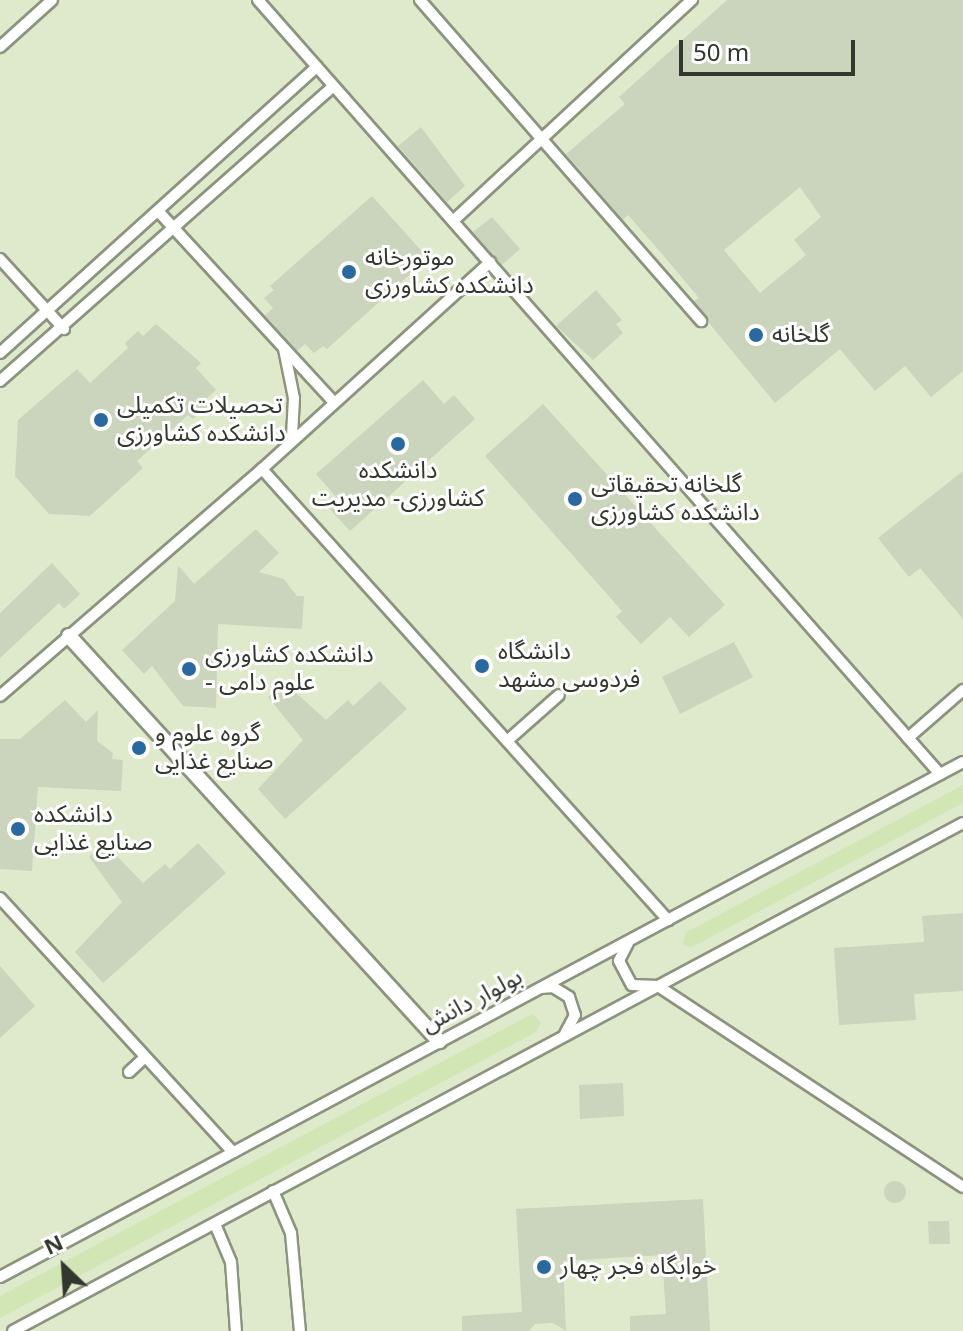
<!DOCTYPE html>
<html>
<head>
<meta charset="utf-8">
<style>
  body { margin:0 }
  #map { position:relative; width:963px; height:1331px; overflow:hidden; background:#e9f3db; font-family:Georgia,"Noto Sans Arabic",serif }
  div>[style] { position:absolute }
  .built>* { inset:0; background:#deeacb }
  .green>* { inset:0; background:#d2e5b5 }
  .building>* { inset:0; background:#cbd4bd }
  .round { border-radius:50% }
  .roads { filter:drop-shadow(2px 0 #8b947e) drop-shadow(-2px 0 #8b947e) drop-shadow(0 2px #8b947e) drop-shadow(0 -2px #8b947e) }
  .service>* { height:10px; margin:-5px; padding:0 5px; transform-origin:5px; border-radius:5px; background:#fff }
  .pedestrian>* { height:14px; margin:-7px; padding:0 7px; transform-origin:7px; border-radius:7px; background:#fff }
  .dots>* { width:22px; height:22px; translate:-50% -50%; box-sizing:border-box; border:4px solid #fff; border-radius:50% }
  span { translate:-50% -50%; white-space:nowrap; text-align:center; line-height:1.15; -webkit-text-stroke:6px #fff; paint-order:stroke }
  .poi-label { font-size:24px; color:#33372e }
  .left { translate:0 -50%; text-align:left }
  .street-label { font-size:24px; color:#33372e }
  .north { position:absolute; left:24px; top:1227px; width:80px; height:80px; -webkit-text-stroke:6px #fff; paint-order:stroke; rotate:335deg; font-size:22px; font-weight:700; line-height:32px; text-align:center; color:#33372e }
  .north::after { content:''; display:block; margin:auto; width:28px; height:36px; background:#33372e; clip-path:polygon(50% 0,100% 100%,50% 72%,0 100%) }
  .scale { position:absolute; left:679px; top:40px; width:176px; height:36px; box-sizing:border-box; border:4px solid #33372e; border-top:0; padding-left:10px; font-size:24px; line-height:28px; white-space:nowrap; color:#33372e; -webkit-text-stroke:6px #fff; paint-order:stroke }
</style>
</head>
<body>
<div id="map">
  <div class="built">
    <div style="clip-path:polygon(0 0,963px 0,963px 1331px,0 1331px)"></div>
  </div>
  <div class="green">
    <div style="clip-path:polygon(963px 785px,963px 803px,692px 947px,683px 945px,685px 933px)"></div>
    <div style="clip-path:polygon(532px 1014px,541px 1022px,536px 1032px,0 1318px,0 1296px)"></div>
  </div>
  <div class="building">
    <div style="clip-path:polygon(evenodd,727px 0,963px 0,963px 371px,931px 397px,905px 366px,875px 391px,840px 349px,775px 403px,709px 323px,694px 301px,699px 298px,663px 255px,628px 215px,623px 220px,566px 154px,625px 104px,619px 97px,727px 0,800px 187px,821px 217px,794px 240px,806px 255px,760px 293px,724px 250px,800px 187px)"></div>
    <div style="clip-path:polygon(421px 127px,465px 186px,447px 202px,398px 146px)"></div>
    <div style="clip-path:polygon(372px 196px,428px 258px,327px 349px,323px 346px,314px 353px,305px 344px,297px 351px,265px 315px,273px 308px,264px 298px,274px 290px,270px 286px)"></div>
    <div style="clip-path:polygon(492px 217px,520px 249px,502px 265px,473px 232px)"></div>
    <div style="clip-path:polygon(596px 290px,622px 320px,616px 324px,623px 333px,593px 360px,556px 326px)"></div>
    <div style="clip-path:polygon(156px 324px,201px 363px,196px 368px,216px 390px,202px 402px,207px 407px,193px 419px,188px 415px,137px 461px,143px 468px,90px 516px,49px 514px,15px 476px,18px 420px,77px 369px,90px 383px,128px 348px,125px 343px,138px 331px,143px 336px)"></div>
    <div style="clip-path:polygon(423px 380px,444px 404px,454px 395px,475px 419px,350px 531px,328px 507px,338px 499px,316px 474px)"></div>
    <div style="clip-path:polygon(543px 404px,725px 605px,689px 637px,670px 617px,641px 644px,616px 617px,622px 611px,485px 456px)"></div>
    <div style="clip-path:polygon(963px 471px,963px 619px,920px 568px,909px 577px,878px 538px)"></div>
    <div style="clip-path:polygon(256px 529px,279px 553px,259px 572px,284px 579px,297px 596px,304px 596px,302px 629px,218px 624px,216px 708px,183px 706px,152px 666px,144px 674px,122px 650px,175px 601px,178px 565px,194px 584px)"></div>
    <div style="clip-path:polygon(52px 563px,80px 594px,64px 609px,59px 603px,0 658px,0 613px)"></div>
    <div style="clip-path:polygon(734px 642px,753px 677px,680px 714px,662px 677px)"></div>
    <div style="clip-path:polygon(380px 681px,407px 709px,285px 819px,258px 789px,303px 740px,268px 697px,284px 682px,326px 720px,348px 700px,353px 706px)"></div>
    <div style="clip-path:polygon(65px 700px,86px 722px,98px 710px,97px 741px,113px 753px,112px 759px,123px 760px,121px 791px,38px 787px,32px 871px,0 869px,0 739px,20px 739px)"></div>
    <div style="clip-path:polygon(104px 843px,143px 883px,165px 864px,170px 869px,198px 843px,226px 873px,103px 983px,75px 952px,122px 902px,89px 857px)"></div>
    <div style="clip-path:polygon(963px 913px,963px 991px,914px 994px,916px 1020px,839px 1025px,834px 948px,924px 942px,922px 916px)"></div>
    <div style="clip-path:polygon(0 966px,35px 1006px,0 1038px)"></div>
    <div style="clip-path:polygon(623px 1083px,624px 1116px,580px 1119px,579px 1085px)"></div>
    <div class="round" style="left:884px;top:1181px;width:22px;height:22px"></div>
    <div style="clip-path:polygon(703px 1199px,710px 1331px,630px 1331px,630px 1316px,666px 1314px,662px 1255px,563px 1261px,566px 1331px,553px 1323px,535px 1324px,529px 1331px,462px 1331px,462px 1316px,522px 1312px,516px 1209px)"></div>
    <div style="clip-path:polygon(928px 1221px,949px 1221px,950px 1244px,929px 1244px)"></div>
  </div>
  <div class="roads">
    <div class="service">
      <div style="left:258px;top:0;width:1032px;rotate:48.62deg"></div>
      <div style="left:420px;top:0;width:427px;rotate:48.8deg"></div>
      <div style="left:0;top:47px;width:70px;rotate:-42.1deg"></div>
      <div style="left:158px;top:211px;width:258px;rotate:47.4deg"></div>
      <div style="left:453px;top:221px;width:326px;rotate:-42.8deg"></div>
      <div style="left:0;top:259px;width:95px;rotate:47.6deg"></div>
      <div style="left:284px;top:349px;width:50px;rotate:78.5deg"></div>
      <div style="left:294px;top:398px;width:39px;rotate:93deg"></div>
      <div style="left:0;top:353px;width:427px;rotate:-42.1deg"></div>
      <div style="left:0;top:381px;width:445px;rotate:-41.5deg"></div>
      <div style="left:262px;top:469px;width:607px;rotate:48.01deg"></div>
      <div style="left:0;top:696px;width:347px;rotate:-40.9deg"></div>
      <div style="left:262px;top:469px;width:308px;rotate:-42.2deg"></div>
      <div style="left:908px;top:738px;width:73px;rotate:-41.1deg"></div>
      <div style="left:507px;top:741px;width:69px;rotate:-41.5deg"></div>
      <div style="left:0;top:898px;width:345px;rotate:47.5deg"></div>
      <div style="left:628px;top:943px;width:20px;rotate:117deg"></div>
      <div style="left:619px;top:961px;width:27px;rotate:62deg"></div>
      <div style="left:632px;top:985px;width:26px;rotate:2deg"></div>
      <div style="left:658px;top:986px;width:365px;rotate:33.4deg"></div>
      <div style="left:541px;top:988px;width:12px;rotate:-5deg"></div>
      <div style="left:553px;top:987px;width:19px;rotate:32deg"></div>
      <div style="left:569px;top:997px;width:19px;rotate:72deg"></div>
      <div style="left:575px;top:1015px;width:21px;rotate:118deg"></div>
      <div style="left:129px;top:1072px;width:19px;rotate:-43deg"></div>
      <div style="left:273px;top:1191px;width:46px;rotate:66.8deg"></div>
      <div style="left:291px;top:1233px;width:98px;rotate:84.8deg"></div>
      <div style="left:215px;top:1224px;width:41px;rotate:67.2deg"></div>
      <div style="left:231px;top:1262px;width:69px;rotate:85.9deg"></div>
      <div style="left:0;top:1277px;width:1092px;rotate:-28.14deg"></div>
      <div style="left:13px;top:1331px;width:1077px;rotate:-28.14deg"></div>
    </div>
    <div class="pedestrian">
      <div style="left:69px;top:636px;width:549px;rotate:47.59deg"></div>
    </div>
  </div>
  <div class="dots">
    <div style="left:349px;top:272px;background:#2a69a0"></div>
    <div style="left:756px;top:335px;background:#2a69a0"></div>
    <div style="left:101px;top:420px;background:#2a69a0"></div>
    <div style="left:398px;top:444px;background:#2a69a0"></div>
    <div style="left:575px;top:499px;background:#2a69a0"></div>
    <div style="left:482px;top:666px;background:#2a69a0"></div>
    <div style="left:189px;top:669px;background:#2a69a0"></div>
    <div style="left:139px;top:748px;background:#2a69a0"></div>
    <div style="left:18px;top:829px;background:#2a69a0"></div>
    <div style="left:544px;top:1267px;background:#2a69a0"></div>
  </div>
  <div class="poi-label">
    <span class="left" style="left:365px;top:272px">موتورخانه<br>دانشکده کشاورزی</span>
    <span class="left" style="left:772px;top:335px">گلخانه</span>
    <span class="left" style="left:117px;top:420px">تحصیلات تکمیلی<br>دانشکده کشاورزی</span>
    <span style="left:398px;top:485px">دانشکده<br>کشاورزی- مدیریت</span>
    <span class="left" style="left:591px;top:499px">گلخانه تحقیقاتی<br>دانشکده کشاورزی</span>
    <span class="left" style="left:498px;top:666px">دانشگاه<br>فردوسی مشهد</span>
    <span class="left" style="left:205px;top:669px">دانشکده کشاورزی<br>- علوم دامی</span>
    <span class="left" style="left:155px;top:748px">گروه علوم و<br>صنایع غذایی</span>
    <span class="left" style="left:34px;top:829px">دانشکده<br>صنایع غذایی</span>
    <span class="left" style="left:560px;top:1267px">خوابگاه فجر چهار</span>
  </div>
  <div class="street-label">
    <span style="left:472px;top:1001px;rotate:-28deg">بولوار دانش</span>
  </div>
  <div class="north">N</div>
  <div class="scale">50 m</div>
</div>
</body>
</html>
